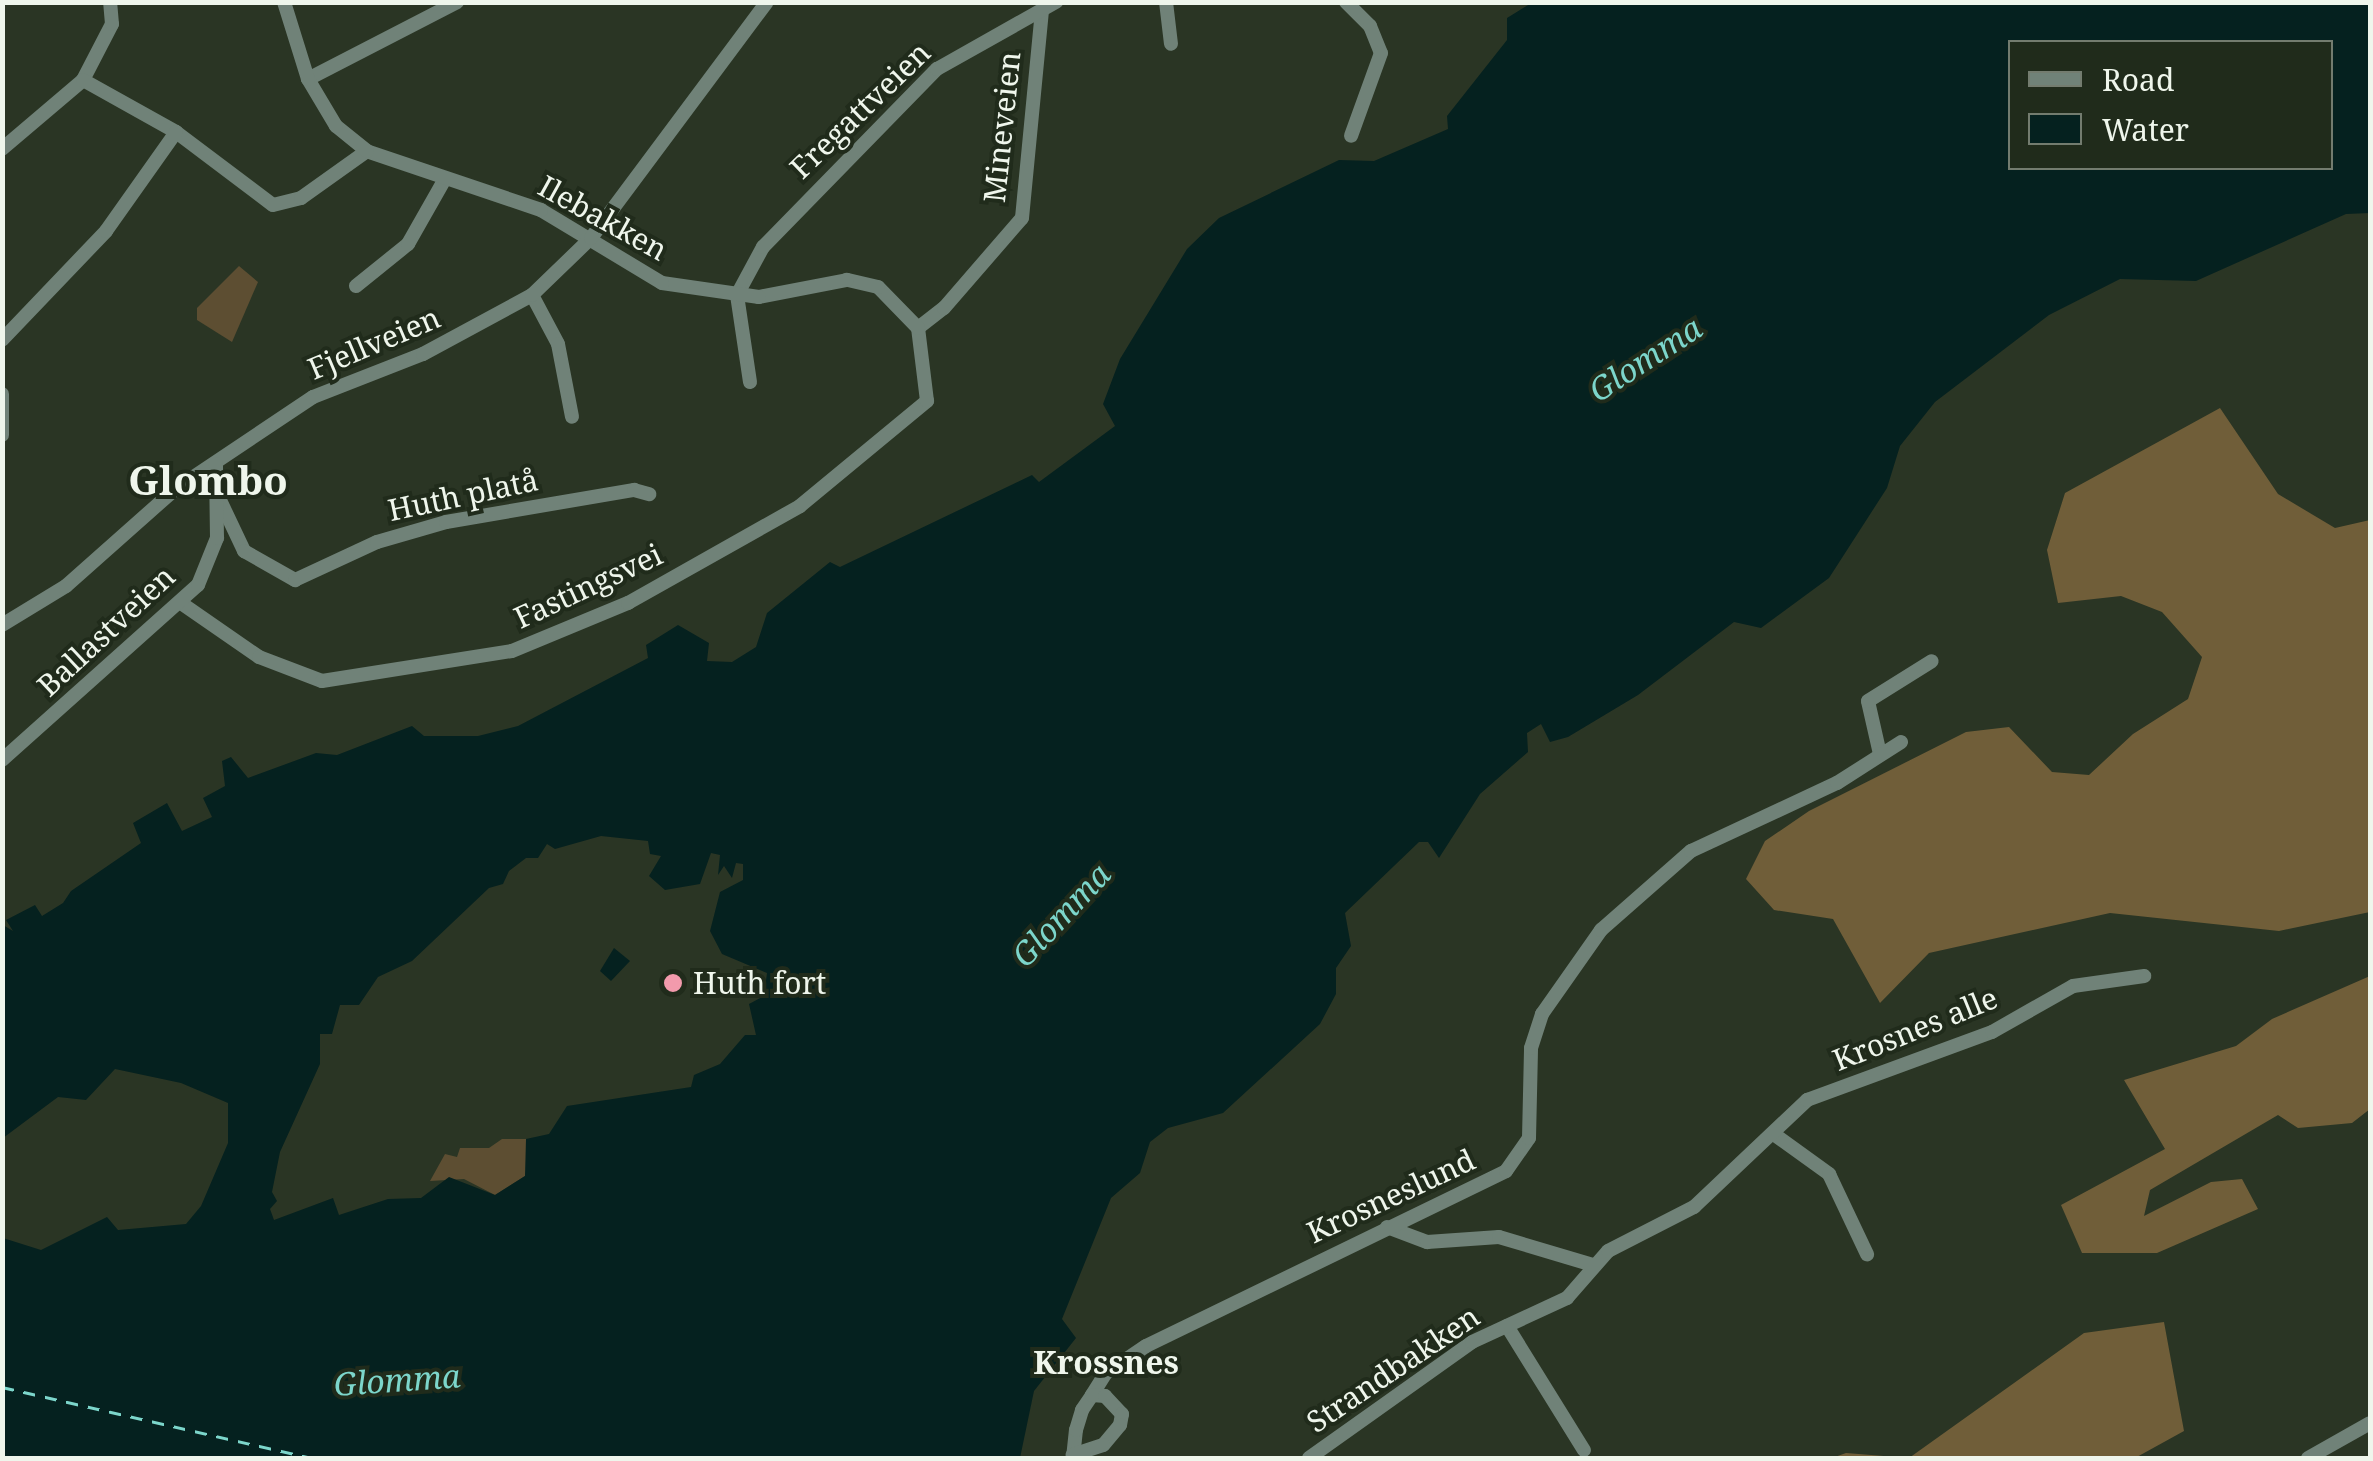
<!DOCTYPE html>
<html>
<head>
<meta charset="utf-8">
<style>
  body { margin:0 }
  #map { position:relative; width:2373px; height:1461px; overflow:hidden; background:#2a3524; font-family:"Noto Serif",serif }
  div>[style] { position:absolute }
  .green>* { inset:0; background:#5d4e32 }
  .forest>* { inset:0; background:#705e39 }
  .water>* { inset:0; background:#05211f }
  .ferry>* { height:2.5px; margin-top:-1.25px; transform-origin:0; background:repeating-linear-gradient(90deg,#7cd6cb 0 12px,transparent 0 22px) }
  .minor>* { height:14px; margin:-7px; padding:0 7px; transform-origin:7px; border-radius:7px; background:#708278 }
  .dots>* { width:28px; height:28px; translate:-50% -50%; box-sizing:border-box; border:5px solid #202b1b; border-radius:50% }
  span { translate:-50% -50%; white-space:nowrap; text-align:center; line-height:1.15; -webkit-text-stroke:8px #202b1b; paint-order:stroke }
  .street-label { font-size:30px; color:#eff6ec }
  .poi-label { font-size:30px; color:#eff6ec }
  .left { translate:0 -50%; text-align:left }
  .water-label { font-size:32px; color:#7cd6cb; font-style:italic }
  .neighbourhood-label { font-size:32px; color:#eff6ec; font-weight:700 }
  .district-label { font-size:40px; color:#eff6ec; font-weight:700 }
  .frame { position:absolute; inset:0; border:5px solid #eff6ec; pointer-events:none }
  .legend { position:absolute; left:2008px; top:40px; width:325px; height:130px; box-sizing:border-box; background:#202b1b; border:2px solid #737c6f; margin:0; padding:12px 18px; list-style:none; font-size:30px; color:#eff6ec }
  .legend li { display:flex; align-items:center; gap:20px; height:50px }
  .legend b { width:50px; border:2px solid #737c6f }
</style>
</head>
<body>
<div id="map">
  <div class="green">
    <div style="clip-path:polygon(239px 266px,258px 282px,232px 342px,197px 320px,197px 308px)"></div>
    <div style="clip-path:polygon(502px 1139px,526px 1139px,530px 1164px,525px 1176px,495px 1195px,464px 1179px,430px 1181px,445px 1154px,457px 1157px,460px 1148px,489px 1148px)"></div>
  </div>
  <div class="forest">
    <div style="clip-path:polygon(2220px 408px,2278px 494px,2335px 528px,2370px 520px,2370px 912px,2279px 931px,2110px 913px,1929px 953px,1880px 1003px,1833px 919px,1774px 910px,1746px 879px,1765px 841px,1809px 811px,1966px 732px,2009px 727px,2052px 772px,2089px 775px,2133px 734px,2188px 699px,2202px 657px,2162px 612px,2121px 596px,2058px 603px,2047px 550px,2065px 493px)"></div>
    <div style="clip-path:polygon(2370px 976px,2370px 1109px,2352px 1123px,2298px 1128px,2278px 1115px,2150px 1190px,2144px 1216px,2211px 1182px,2242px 1179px,2258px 1209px,2157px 1253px,2082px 1253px,2061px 1205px,2165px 1149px,2124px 1080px,2236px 1046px,2272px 1019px)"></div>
    <div style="clip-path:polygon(2164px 1322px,2184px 1431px,2135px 1458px,1832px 1458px,1846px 1453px,1909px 1458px,2084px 1333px)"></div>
  </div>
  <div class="water">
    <div style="clip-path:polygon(evenodd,1533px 2px,2370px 3px,2370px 213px,2346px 214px,2196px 281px,2120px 279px,2049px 315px,1935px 402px,1900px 446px,1887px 488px,1829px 578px,1761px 628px,1734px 622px,1638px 695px,1568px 737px,1550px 742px,1541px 724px,1527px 733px,1528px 752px,1480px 794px,1439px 858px,1428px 842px,1419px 842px,1345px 913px,1351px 946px,1336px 968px,1336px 994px,1320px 1024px,1223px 1113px,1168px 1128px,1150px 1142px,1140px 1173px,1111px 1198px,1092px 1245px,1062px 1319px,1076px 1338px,1034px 1391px,1020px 1458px,3px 1458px,3px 1238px,41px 1250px,107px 1217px,118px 1230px,186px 1224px,201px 1206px,228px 1143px,228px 1103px,181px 1083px,115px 1069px,86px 1100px,58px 1097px,3px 1138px,3px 925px,13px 931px,6px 920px,35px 905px,42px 916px,63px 903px,71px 891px,141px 843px,133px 823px,167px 803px,182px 831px,212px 817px,203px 798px,225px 786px,222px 761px,231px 757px,248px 778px,316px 753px,337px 755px,412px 726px,424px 736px,478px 736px,518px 726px,648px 658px,646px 645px,678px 625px,709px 643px,707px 661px,732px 662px,756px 647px,767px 613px,830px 562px,840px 567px,1032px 475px,1039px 482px,1115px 426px,1103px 404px,1120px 359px,1187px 249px,1219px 218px,1339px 160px,1374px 161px,1448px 129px,1447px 116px,1507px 40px,1507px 18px,1533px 2px,2010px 42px,2330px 42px,2330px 168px,2010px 168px,2010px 42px,1533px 2px,601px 836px,648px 841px,650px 854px,661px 856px,649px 876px,665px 890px,700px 884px,711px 853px,720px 855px,718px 875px,724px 866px,732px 878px,736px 863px,743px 864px,743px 880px,720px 892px,710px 931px,722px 954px,767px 973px,764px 996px,749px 1004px,756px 1035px,745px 1035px,720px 1064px,694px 1075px,691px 1087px,567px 1106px,549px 1134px,526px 1139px,525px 1176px,495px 1195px,449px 1177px,421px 1198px,388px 1199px,339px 1215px,333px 1198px,274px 1220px,270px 1209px,277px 1201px,272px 1192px,280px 1152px,320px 1064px,320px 1034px,332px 1034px,340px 1005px,359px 1005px,378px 977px,412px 961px,489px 888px,503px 884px,509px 871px,526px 858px,538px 858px,547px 844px,555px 849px,601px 836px)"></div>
    <div style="clip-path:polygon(614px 948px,630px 961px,611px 981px,600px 971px)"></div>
  </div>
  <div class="ferry">
    <div style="left:2px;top:1387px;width:318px;rotate:12.9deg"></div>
  </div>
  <div class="minor">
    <div style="left:1166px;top:2px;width:42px;rotate:83.2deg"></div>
    <div style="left:1346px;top:2px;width:34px;rotate:45deg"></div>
    <div style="left:1370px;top:26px;width:29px;rotate:68deg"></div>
    <div style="left:1381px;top:53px;width:88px;rotate:109.9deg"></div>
    <div style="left:308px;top:79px;width:168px;rotate:-27.3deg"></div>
    <div style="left:83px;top:80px;width:63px;rotate:-62.6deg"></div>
    <div style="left:112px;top:24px;width:22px;rotate:-95deg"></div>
    <div style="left:2px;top:149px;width:106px;rotate:-40.4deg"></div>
    <div style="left:83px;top:80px;width:107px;rotate:29.2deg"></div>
    <div style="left:176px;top:132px;width:121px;rotate:37deg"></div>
    <div style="left:273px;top:205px;width:29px;rotate:-14deg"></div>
    <div style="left:301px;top:198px;width:81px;rotate:-35.5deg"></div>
    <div style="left:356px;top:286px;width:67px;rotate:-38.9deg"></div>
    <div style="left:408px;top:244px;width:75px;rotate:-60.4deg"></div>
    <div style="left:532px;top:295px;width:55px;rotate:62deg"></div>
    <div style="left:558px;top:344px;width:74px;rotate:79.1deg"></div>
    <div style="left:918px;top:328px;width:33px;rotate:-38deg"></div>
    <div style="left:944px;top:308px;width:119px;rotate:-49.1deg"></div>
    <div style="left:1022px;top:218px;width:208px;rotate:-84.5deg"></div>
    <div style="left:2px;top:340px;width:151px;rotate:-46.3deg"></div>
    <div style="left:106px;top:231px;width:121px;rotate:-54.7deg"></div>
    <div style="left:750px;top:382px;width:88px;rotate:-98.5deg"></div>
    <div style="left:737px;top:295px;width:55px;rotate:-61.6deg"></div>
    <div style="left:763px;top:247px;width:249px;rotate:-45.7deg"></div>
    <div style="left:937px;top:69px;width:137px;rotate:-29.4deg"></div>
    <div style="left:2px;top:394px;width:41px;rotate:90deg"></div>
    <div style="left:219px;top:498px;width:59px;rotate:64.7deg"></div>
    <div style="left:244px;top:551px;width:59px;rotate:29.6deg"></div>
    <div style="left:295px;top:580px;width:90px;rotate:-24.9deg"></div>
    <div style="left:377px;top:542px;width:72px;rotate:-16.2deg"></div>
    <div style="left:446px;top:522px;width:191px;rotate:-9.7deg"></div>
    <div style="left:634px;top:490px;width:16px;rotate:15deg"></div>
    <div style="left:181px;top:603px;width:95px;rotate:34.7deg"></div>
    <div style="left:259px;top:657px;width:67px;rotate:20.9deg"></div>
    <div style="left:322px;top:681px;width:192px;rotate:-9deg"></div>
    <div style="left:512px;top:651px;width:126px;rotate:-22.5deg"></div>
    <div style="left:628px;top:603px;width:197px;rotate:-29.4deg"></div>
    <div style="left:800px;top:506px;width:165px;rotate:-39.6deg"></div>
    <div style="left:927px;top:401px;width:74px;rotate:-97deg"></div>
    <div style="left:918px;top:328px;width:57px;rotate:-134.3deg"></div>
    <div style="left:878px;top:287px;width:32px;rotate:-167deg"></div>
    <div style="left:847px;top:280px;width:90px;rotate:169.1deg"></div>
    <div style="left:759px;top:297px;width:98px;rotate:-171.8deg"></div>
    <div style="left:662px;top:283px;width:141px;rotate:-148.9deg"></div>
    <div style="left:541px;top:210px;width:184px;rotate:-161.3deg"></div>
    <div style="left:367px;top:151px;width:40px;rotate:-141deg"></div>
    <div style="left:336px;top:126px;width:55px;rotate:-120.8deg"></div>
    <div style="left:308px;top:79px;width:81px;rotate:-107.3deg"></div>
    <div style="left:2px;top:625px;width:75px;rotate:-31.4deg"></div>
    <div style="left:66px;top:586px;width:144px;rotate:-41.6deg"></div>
    <div style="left:174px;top:490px;width:167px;rotate:-33.8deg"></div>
    <div style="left:313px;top:397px;width:118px;rotate:-21.4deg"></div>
    <div style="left:423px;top:354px;width:124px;rotate:-28.4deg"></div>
    <div style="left:532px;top:295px;width:82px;rotate:-44deg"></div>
    <div style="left:591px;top:238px;width:294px;rotate:-53.3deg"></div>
    <div style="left:1880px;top:754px;width:54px;rotate:-102.8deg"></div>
    <div style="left:1868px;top:701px;width:75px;rotate:-32deg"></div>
    <div style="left:2px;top:760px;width:263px;rotate:-41.8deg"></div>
    <div style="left:198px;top:585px;width:51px;rotate:-68deg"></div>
    <div style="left:217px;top:538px;width:74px;rotate:-90.8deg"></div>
    <div style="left:1775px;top:1135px;width:67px;rotate:35.8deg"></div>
    <div style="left:1829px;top:1174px;width:89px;rotate:64.6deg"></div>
    <div style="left:1387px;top:1227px;width:43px;rotate:20.6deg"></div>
    <div style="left:1427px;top:1242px;width:72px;rotate:-4deg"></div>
    <div style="left:1499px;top:1237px;width:98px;rotate:16.6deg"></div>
    <div style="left:1507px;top:1326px;width:146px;rotate:58.2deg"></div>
    <div style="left:1092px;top:1395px;width:26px;rotate:-58deg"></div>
    <div style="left:1106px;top:1373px;width:48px;rotate:-34deg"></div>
    <div style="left:1146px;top:1346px;width:400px;rotate:-25.9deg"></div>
    <div style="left:1506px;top:1171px;width:40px;rotate:-55.1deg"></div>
    <div style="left:1529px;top:1138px;width:90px;rotate:-88.7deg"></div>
    <div style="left:1531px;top:1048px;width:36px;rotate:-72deg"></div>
    <div style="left:1542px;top:1014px;width:103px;rotate:-54.9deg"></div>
    <div style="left:1601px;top:930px;width:120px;rotate:-41.3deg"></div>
    <div style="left:1691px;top:851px;width:161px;rotate:-25deg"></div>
    <div style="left:1837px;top:783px;width:76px;rotate:-32.6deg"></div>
    <div style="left:1073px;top:1458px;width:28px;rotate:-84deg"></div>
    <div style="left:1076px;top:1430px;width:21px;rotate:-73deg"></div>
    <div style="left:1082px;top:1410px;width:18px;rotate:-56deg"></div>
    <div style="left:1092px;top:1395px;width:13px;rotate:4deg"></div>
    <div style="left:1105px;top:1396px;width:25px;rotate:47deg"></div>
    <div style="left:1122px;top:1414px;width:11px;rotate:100deg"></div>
    <div style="left:1120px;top:1425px;width:26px;rotate:130deg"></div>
    <div style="left:1103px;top:1445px;width:32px;rotate:162deg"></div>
    <div style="left:1309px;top:1458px;width:200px;rotate:-35.4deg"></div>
    <div style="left:1472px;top:1342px;width:105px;rotate:-24.9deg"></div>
    <div style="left:1567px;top:1298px;width:62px;rotate:-48.9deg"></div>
    <div style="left:1608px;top:1251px;width:97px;rotate:-27.1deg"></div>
    <div style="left:1694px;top:1207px;width:156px;rotate:-43.4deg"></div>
    <div style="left:1807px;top:1100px;width:197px;rotate:-20.2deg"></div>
    <div style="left:1992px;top:1032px;width:93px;rotate:-29.6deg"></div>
    <div style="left:2073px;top:986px;width:72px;rotate:-8deg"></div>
    <div style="left:2308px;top:1458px;width:71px;rotate:-29.4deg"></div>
  </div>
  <div class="dots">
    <div style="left:673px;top:983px;background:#f29aac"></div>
  </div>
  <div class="street-label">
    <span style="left:860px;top:110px;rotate:-44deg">Fregattveien</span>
    <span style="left:1002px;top:127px;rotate:-84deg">Mineveien</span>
    <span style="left:603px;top:218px;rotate:29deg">Ilebakken</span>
    <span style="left:374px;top:343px;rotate:-23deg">Fjellveien</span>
    <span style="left:463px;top:495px;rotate:-12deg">Huth platå</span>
    <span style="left:588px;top:586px;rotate:-25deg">Fastingsvei</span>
    <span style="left:106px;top:631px;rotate:-43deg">Ballastveien</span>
    <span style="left:1915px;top:1029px;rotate:-22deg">Krosnes alle</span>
    <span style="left:1391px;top:1196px;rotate:-25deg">Krosneslund</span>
    <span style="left:1393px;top:1369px;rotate:-34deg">Strandbakken</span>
  </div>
  <div class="poi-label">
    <span class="left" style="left:693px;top:983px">Huth fort</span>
  </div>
  <div class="water-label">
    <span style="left:1645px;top:359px;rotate:-33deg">Glomma</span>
    <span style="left:1061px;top:915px;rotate:-47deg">Glomma</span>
    <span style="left:397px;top:1380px;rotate:-4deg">Glomma</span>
  </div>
  <div class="neighbourhood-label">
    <span style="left:1106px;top:1362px">Krossnes</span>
  </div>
  <div class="district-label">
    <span style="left:208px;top:480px">Glombo</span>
  </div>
  <div class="frame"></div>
  <ul class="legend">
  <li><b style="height:12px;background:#708278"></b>Road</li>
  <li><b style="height:28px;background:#05211f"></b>Water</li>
  </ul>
</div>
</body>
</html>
